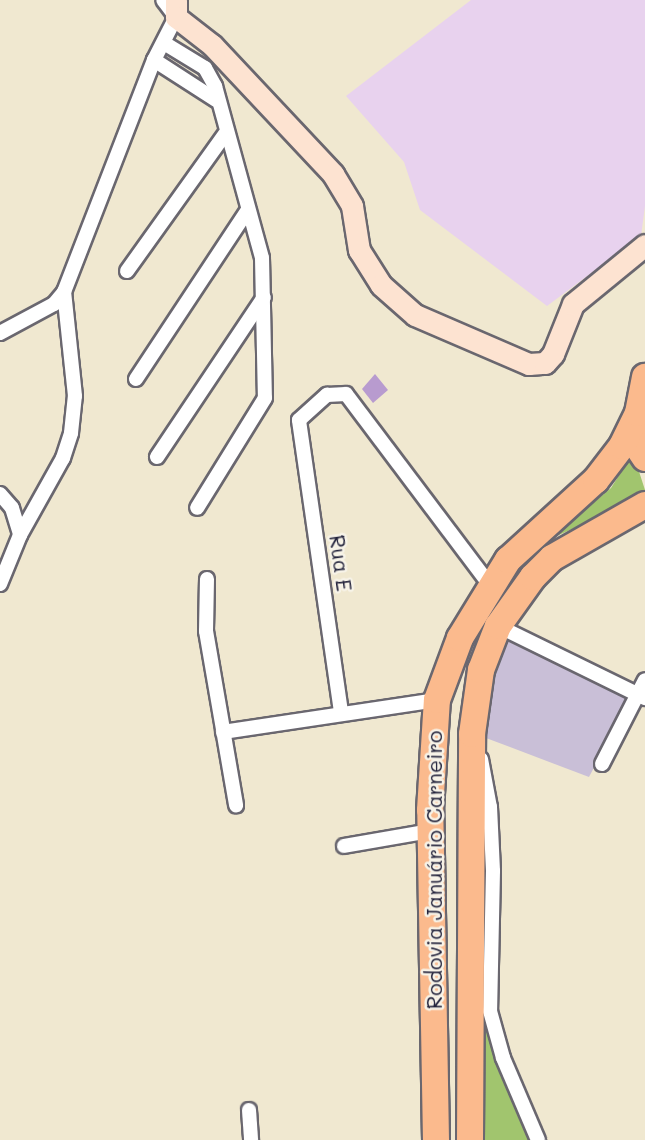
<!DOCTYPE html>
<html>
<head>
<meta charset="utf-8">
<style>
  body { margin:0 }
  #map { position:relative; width:645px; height:1140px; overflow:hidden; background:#f0e8d0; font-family:Mali,sans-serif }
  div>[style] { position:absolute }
  .built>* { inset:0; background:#e8d2ee }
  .industrial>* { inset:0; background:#c9bfd7 }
  .green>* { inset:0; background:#a1c56e }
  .building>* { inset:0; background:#b89bcf }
  .roads { filter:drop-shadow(2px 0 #6a676f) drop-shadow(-2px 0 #6a676f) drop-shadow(0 2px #6a676f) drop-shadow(0 -2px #6a676f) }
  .street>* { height:14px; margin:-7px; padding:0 7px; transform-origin:7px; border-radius:7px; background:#fff }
  .secondary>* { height:21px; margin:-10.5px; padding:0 10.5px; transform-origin:10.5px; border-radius:10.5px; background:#fde3d1 }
  .highway>* { height:26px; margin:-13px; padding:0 13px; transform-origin:13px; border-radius:13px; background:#fbba8d }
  span { translate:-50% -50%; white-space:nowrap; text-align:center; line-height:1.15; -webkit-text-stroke:5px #f7f3e8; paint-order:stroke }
  .street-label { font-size:21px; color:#22223b }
</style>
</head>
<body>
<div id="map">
  <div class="built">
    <div style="clip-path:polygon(471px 0,645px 0,645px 206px,641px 236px,547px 306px,420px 210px,404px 162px,346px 96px)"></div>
  </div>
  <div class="industrial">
    <div style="clip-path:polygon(504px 639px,630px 699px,589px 777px,478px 735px,487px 677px)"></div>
  </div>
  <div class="green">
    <div style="clip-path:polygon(633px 453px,645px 490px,612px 511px,550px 539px,611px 488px)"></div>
    <div style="clip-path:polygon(474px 767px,487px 843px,487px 942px,508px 1086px,530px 1140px,473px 1140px)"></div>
  </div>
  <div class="building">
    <div style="clip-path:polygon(375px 374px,388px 390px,373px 403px,362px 389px)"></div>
  </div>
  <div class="roads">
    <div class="street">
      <div style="left:164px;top:43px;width:48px;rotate:31.4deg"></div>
      <div style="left:205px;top:68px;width:21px;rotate:61deg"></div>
      <div style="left:215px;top:86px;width:178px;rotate:74.7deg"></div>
      <div style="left:262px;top:258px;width:140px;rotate:88.8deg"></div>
      <div style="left:265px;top:398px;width:129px;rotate:121.7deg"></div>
      <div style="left:154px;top:60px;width:74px;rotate:32.8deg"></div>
      <div style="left:127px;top:271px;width:168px;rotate:-54.4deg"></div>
      <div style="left:0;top:333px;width:61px;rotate:-28.2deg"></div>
      <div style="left:54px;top:304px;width:16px;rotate:-50deg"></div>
      <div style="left:64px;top:292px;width:249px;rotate:-68.8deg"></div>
      <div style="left:154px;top:60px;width:48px;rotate:-62.9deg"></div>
      <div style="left:176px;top:17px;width:21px;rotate:-127deg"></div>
      <div style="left:136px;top:379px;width:203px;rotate:-56.5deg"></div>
      <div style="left:157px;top:457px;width:192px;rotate:-56.2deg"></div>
      <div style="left:0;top:494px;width:18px;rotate:49deg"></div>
      <div style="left:12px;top:508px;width:28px;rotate:73deg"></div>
      <div style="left:20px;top:535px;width:53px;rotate:112.2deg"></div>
      <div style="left:20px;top:535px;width:88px;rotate:-60.8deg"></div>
      <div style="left:63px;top:458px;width:26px;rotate:-72deg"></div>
      <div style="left:71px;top:433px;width:37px;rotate:-84deg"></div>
      <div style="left:75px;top:396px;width:105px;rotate:-96deg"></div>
      <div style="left:207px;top:579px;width:52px;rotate:91.1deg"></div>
      <div style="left:206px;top:631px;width:177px;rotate:80.2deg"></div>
      <div style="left:498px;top:626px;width:164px;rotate:26.1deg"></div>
      <div style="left:341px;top:712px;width:295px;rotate:-98.2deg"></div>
      <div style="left:299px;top:420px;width:38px;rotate:-42deg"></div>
      <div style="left:327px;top:395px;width:19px;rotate:-3deg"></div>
      <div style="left:346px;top:394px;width:239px;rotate:53deg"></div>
      <div style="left:223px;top:732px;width:216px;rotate:-8.5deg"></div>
      <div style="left:481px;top:759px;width:49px;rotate:79.4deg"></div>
      <div style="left:490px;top:807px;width:64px;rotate:87.3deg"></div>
      <div style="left:493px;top:871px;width:140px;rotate:91.2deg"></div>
      <div style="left:490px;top:1011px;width:49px;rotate:74.5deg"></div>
      <div style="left:503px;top:1058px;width:89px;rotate:66.9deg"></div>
      <div style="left:602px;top:764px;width:94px;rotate:-62.9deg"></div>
      <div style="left:344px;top:846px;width:87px;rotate:-9.9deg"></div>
      <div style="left:249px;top:1110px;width:30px;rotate:86deg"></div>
    </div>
    <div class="secondary">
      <div style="left:176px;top:0;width:17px;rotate:90deg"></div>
      <div style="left:176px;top:17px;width:46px;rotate:37.9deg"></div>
      <div style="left:212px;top:45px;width:177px;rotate:46.8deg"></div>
      <div style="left:333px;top:174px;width:37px;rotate:59deg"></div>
      <div style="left:352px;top:206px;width:45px;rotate:81deg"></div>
      <div style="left:359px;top:250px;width:41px;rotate:57.8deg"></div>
      <div style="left:381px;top:285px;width:45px;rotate:41.4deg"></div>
      <div style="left:415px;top:315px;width:124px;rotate:23.3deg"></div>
      <div style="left:529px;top:364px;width:16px;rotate:-4deg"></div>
      <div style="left:545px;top:363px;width:12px;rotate:-48deg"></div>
      <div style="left:553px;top:354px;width:54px;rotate:-68.2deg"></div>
      <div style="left:573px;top:304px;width:93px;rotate:-39.3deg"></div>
    </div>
    <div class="highway">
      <div style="left:637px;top:419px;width:24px;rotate:95deg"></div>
      <div style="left:635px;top:443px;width:18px;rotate:56deg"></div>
      <div style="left:436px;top:1140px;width:330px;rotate:-91deg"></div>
      <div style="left:430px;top:810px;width:110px;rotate:-86.4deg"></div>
      <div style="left:437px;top:700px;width:66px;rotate:-69.6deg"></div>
      <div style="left:460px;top:638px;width:92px;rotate:-58.4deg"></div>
      <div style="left:508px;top:560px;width:119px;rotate:-42.3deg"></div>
      <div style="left:596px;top:480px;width:43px;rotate:-52.6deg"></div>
      <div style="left:622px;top:446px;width:37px;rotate:-64deg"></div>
      <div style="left:638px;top:413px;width:37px;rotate:-79deg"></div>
      <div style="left:470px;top:1140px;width:406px;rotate:-89.7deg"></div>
      <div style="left:472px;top:734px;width:65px;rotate:-82deg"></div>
      <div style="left:481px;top:670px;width:47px;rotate:-68.9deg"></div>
      <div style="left:498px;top:626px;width:60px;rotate:-54.5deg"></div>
      <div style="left:533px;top:577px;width:27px;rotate:-45deg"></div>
      <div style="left:552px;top:558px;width:107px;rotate:-29.7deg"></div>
    </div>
  </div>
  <div class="street-label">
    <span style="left:341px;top:563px;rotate:82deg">Rua E</span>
    <span style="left:434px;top:870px;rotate:-90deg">Rodovia Januário Carneiro</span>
  </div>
</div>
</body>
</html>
